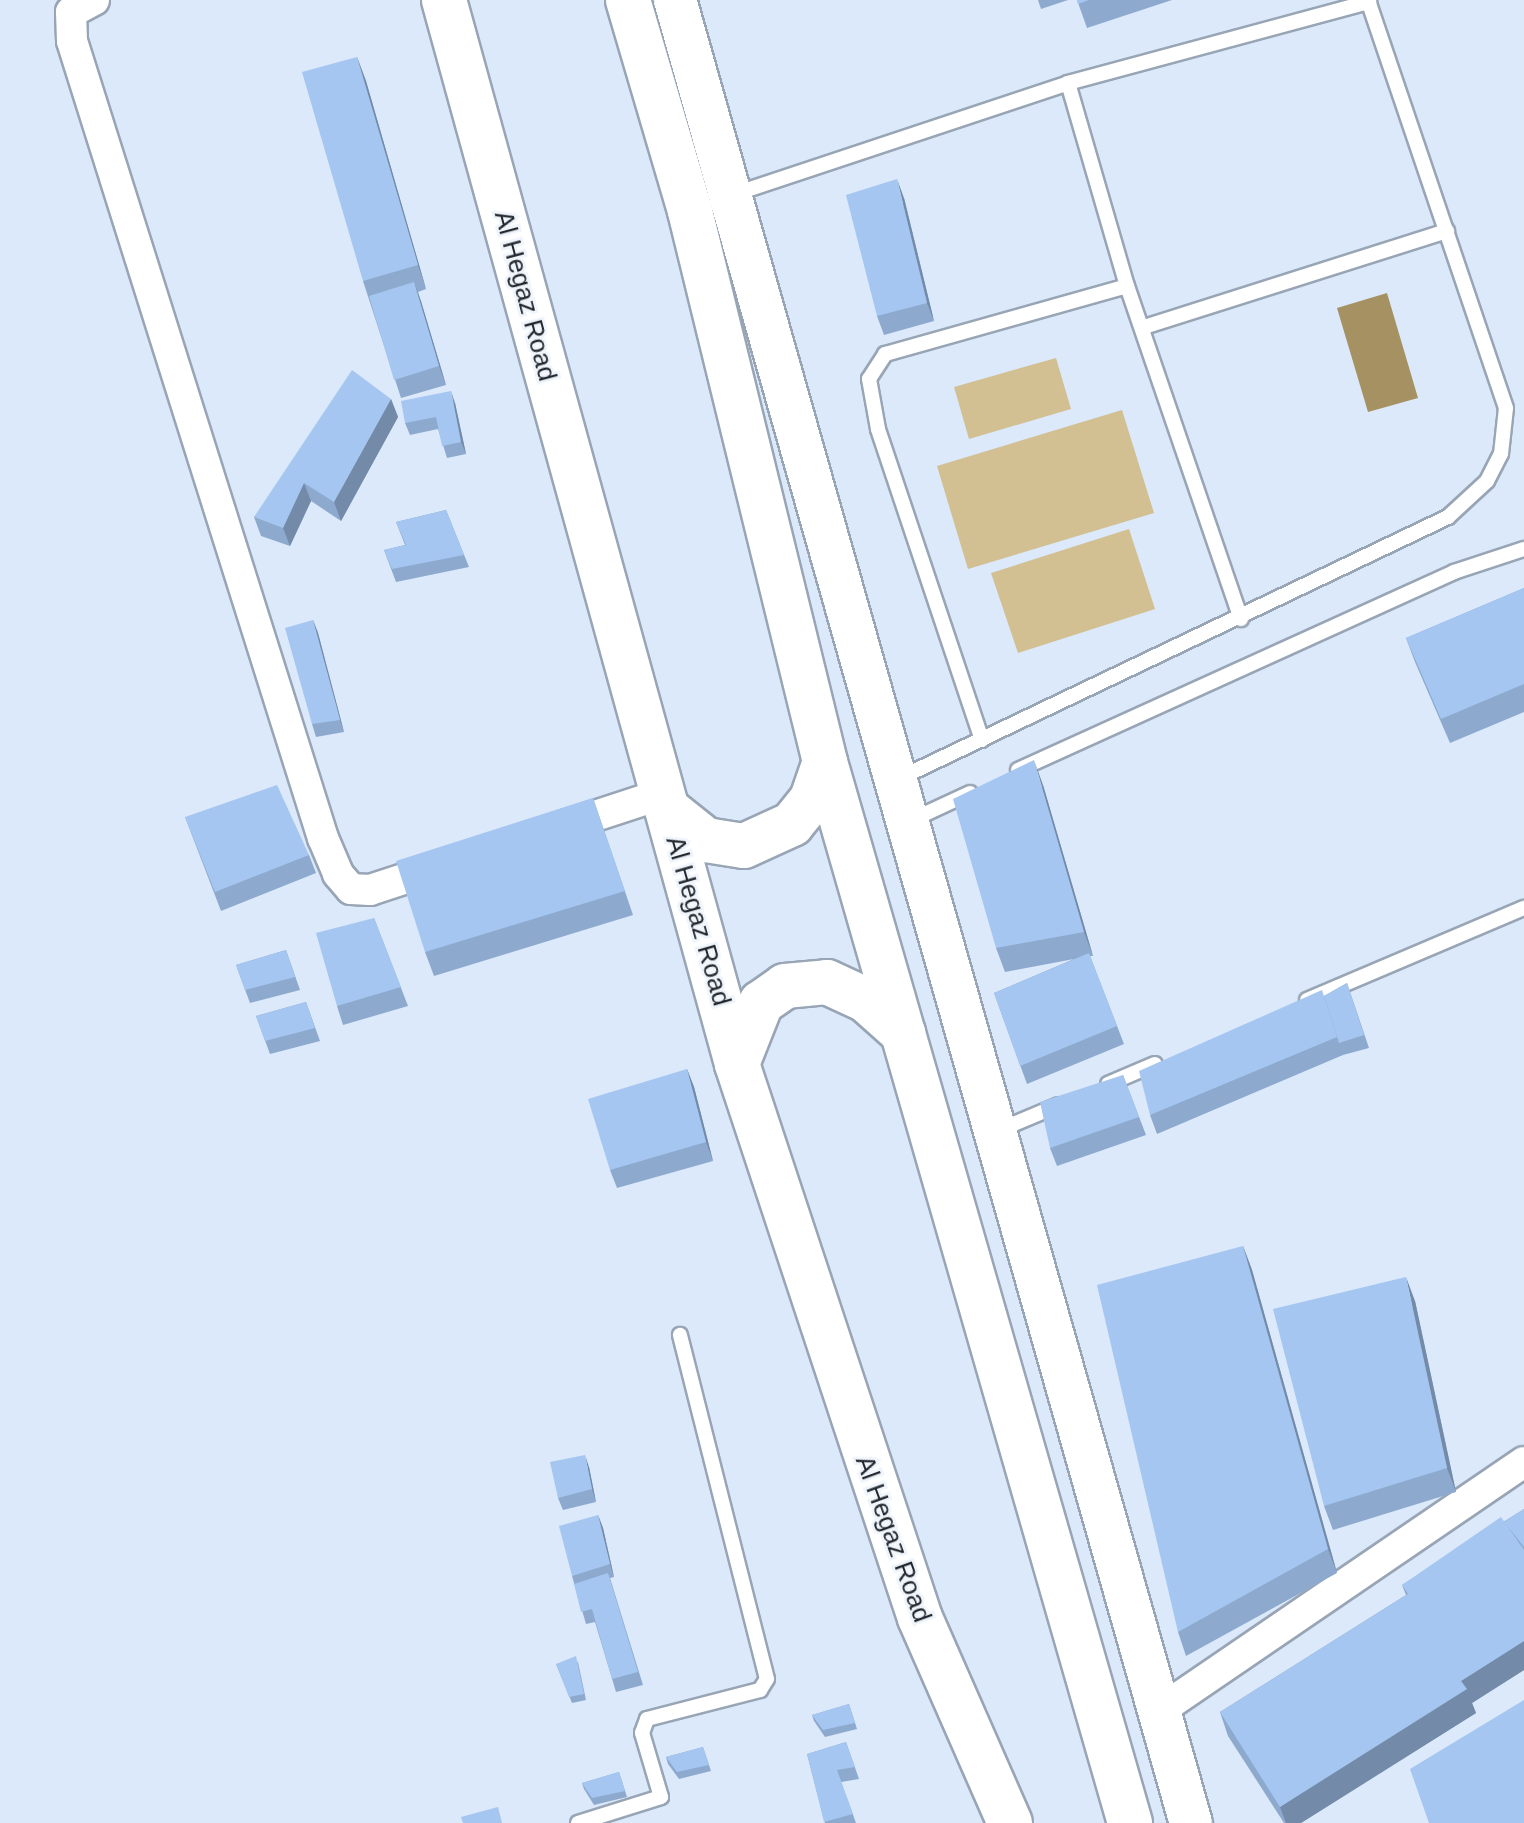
<!DOCTYPE html>
<html>
<head>
<meta charset="utf-8">
<style>
  body { margin:0 }
  #map { position:relative; width:1524px; height:1823px; overflow:hidden; background:#dbe9fa; font-family:Helvetica,sans-serif }
  div>[style] { position:absolute }
  .green>* { inset:0; background:#d2bf92 }
  .water>* { inset:0; background:#a59162 }
  .roads { filter:drop-shadow(2px 0 #98a5b5) drop-shadow(-2px 0 #98a5b5) drop-shadow(0 2px #98a5b5) drop-shadow(0 -2px #98a5b5) }
  .service>* { height:14px; margin:-7px; padding:0 7px; transform-origin:7px; border-radius:7px; background:#fff }
  .minor>* { height:30px; margin:-15px; padding:0 15px; transform-origin:15px; border-radius:15px; background:#fff }
  .secondary>* { height:42px; margin:-21px; padding:0 21px; transform-origin:21px; border-radius:21px; background:#fff }
  .primary>* { height:44px; margin:-22px; padding:0 22px; transform-origin:22px; border-radius:22px; background:#fff }
  .wall>* { inset:0; background:#8daace }
  .shaded-wall>* { inset:0; background:#738ba8 }
  .building>* { inset:0; background:#a4c6f0 }
  span { translate:-50% -50%; white-space:nowrap; text-align:center; line-height:1.15; -webkit-text-stroke:6px #f0f5fc; paint-order:stroke }
  .street-label { font-size:26px; color:#22272d }
</style>
</head>
<body>
<div id="map">
  <div class="green">
    <div style="clip-path:polygon(1056px 358px,1071px 409px,969px 439px,954px 387px)"></div>
    <div style="clip-path:polygon(1122px 410px,1154px 513px,968px 569px,937px 466px)"></div>
    <div style="clip-path:polygon(1129px 529px,1155px 609px,1018px 653px,991px 573px)"></div>
  </div>
  <div class="water">
    <div style="clip-path:polygon(1387px 293px,1418px 398px,1368px 412px,1337px 308px)"></div>
  </div>
  <div class="roads">
    <div class="service">
      <div style="left:1068px;top:83px;width:211px;rotate:73.8deg"></div>
      <div style="left:1127px;top:286px;width:352px;rotate:71.1deg"></div>
      <div style="left:732px;top:195px;width:354px;rotate:-18.4deg"></div>
      <div style="left:1068px;top:83px;width:312px;rotate:-15.1deg"></div>
      <div style="left:1144px;top:327px;width:318px;rotate:-17.6deg"></div>
      <div style="left:982px;top:740px;width:328px;rotate:-108.5deg"></div>
      <div style="left:878px;top:429px;width:51px;rotate:-100.2deg"></div>
      <div style="left:869px;top:379px;width:30px;rotate:-57deg"></div>
      <div style="left:885px;top:354px;width:251px;rotate:-15.7deg"></div>
      <div style="left:1018px;top:770px;width:479px;rotate:-24.4deg"></div>
      <div style="left:1454px;top:572px;width:74px;rotate:-18.2deg"></div>
      <div style="left:900px;top:778px;width:607px;rotate:-25.47deg"></div>
      <div style="left:1448px;top:517px;width:53px;rotate:-42.7deg"></div>
      <div style="left:1487px;top:481px;width:30px;rotate:-63deg"></div>
      <div style="left:1501px;top:454px;width:46px;rotate:-83.8deg"></div>
      <div style="left:1506px;top:408px;width:431px;rotate:-108.7deg"></div>
      <div style="left:912px;top:820px;width:64px;rotate:-25deg"></div>
      <div style="left:1307px;top:1000px;width:236px;rotate:-23deg"></div>
      <div style="left:1108px;top:1084px;width:51px;rotate:-23.1deg"></div>
      <div style="left:997px;top:1131px;width:67px;rotate:-22.8deg"></div>
      <div style="left:578px;top:1823px;width:87px;rotate:-17.4deg"></div>
      <div style="left:661px;top:1797px;width:67px;rotate:-106.5deg"></div>
      <div style="left:642px;top:1733px;width:15px;rotate:-70deg"></div>
      <div style="left:647px;top:1719px;width:117px;rotate:-14.4deg"></div>
      <div style="left:760px;top:1690px;width:13px;rotate:-58deg"></div>
      <div style="left:767px;top:1679px;width:355px;rotate:-104.2deg"></div>
    </div>
    <div class="minor">
      <div style="left:94px;top:0;width:26px;rotate:152deg"></div>
      <div style="left:71px;top:12px;width:29px;rotate:88deg"></div>
      <div style="left:72px;top:41px;width:836px;rotate:72.52deg"></div>
      <div style="left:323px;top:838px;width:39px;rotate:67deg"></div>
      <div style="left:338px;top:874px;width:20px;rotate:49deg"></div>
      <div style="left:351px;top:889px;width:19px;rotate:3deg"></div>
      <div style="left:370px;top:890px;width:74px;rotate:-18.2deg"></div>
      <div style="left:561px;top:827px;width:106px;rotate:-18.1deg"></div>
      <div style="left:1162px;top:1709px;width:438px;rotate:-34.3deg"></div>
    </div>
    <div class="secondary">
      <div style="left:675px;top:0;width:1895px;rotate:74.2deg"></div>
    </div>
    <div class="primary">
      <div style="left:444px;top:0;width:1104px;rotate:74.6deg"></div>
      <div style="left:737px;top:1064px;width:583px;rotate:71.72deg"></div>
      <div style="left:920px;top:1618px;width:224px;rotate:66.3deg"></div>
      <div style="left:628px;top:0;width:220px;rotate:73.6deg"></div>
      <div style="left:690px;top:211px;width:567px;rotate:76.23deg"></div>
      <div style="left:825px;top:762px;width:1104px;rotate:73.96deg"></div>
      <div style="left:667px;top:809px;width:50px;rotate:38.5deg"></div>
      <div style="left:706px;top:840px;width:38px;rotate:9deg"></div>
      <div style="left:744px;top:846px;width:53px;rotate:-24.6deg"></div>
      <div style="left:792px;top:824px;width:32px;rotate:-51deg"></div>
      <div style="left:812px;top:799px;width:39px;rotate:-71deg"></div>
      <div style="left:737px;top:1064px;width:66px;rotate:-68.5deg"></div>
      <div style="left:761px;top:1003px;width:29px;rotate:-35deg"></div>
      <div style="left:785px;top:986px;width:42px;rotate:-5.4deg"></div>
      <div style="left:827px;top:982px;width:43px;rotate:24.8deg"></div>
      <div style="left:866px;top:1000px;width:50px;rotate:41.7deg"></div>
    </div>
  </div>
  <div class="wall">
    <div style="clip-path:polygon(1038px 0,1068px 0,1041px 9px)"></div>
    <div style="clip-path:polygon(1077px 0,1172px 0,1087px 28px)"></div>
    <div style="clip-path:polygon(357px 57px,366px 81px,426px 289px,418px 292px,446px 385px,401px 398px,363px 281px)"></div>
    <div style="clip-path:polygon(904px 198px,934px 321px,884px 335px,877px 316px)"></div>
    <div style="clip-path:polygon(391px 399px,398px 417px,341px 521px,311px 501px,290px 546px,261px 536px,254px 517px)"></div>
    <div style="clip-path:polygon(455px 403px,466px 454px,447px 458px,438px 429px,410px 435px,405px 423px)"></div>
    <div style="clip-path:polygon(446px 510px,469px 567px,396px 582px,384px 550px,405px 545px,396px 522px)"></div>
    <div style="clip-path:polygon(1524px 588px,1524px 712px,1450px 743px,1415px 662px,1406px 638px)"></div>
    <div style="clip-path:polygon(313px 620px,318px 633px,344px 732px,316px 737px,312px 724px)"></div>
    <div style="clip-path:polygon(1043px 785px,1093px 956px,1090px 956px,1124px 1044px,1027px 1084px,994px 993px,1074px 959px,1005px 972px,996px 948px)"></div>
    <div style="clip-path:polygon(593px 798px,633px 915px,434px 976px,425px 952px)"></div>
    <div style="clip-path:polygon(185px 817px,309px 855px,316px 873px,221px 911px)"></div>
    <div style="clip-path:polygon(374px 918px,408px 1006px,343px 1025px,337px 1006px)"></div>
    <div style="clip-path:polygon(286px 950px,300px 990px,250px 1003px,236px 965px)"></div>
    <div style="clip-path:polygon(1347px 983px,1369px 1048px,1343px 1055px,1157px 1134px,1150px 1115px,1324px 996px)"></div>
    <div style="clip-path:polygon(306px 1002px,320px 1041px,270px 1054px,256px 1016px)"></div>
    <div style="clip-path:polygon(687px 1069px,694px 1087px,713px 1161px,617px 1188px,610px 1170px)"></div>
    <div style="clip-path:polygon(1123px 1075px,1146px 1135px,1057px 1166px,1050px 1148px)"></div>
    <div style="clip-path:polygon(1243px 1246px,1252px 1270px,1337px 1573px,1186px 1656px,1178px 1632px)"></div>
    <div style="clip-path:polygon(1415px 1301px,1456px 1492px,1333px 1530px,1324px 1506px)"></div>
    <div style="clip-path:polygon(589px 1467px,596px 1502px,563px 1510px,558px 1498px)"></div>
    <div style="clip-path:polygon(1524px 1509px,1524px 1670px,1472px 1703px,1476px 1713px,1301px 1823px,1284px 1823px,1228px 1736px,1220px 1712px,1406px 1595px,1402px 1585px)"></div>
    <div style="clip-path:polygon(598px 1515px,603px 1528px,614px 1577px,610px 1578px,643px 1685px,616px 1692px,595px 1622px,586px 1624px,572px 1576px)"></div>
    <div style="clip-path:polygon(578px 1662px,586px 1700px,572px 1703px,556px 1664px)"></div>
    <div style="clip-path:polygon(849px 1704px,857px 1729px,825px 1737px,814px 1721px,812px 1715px)"></div>
    <div style="clip-path:polygon(846px 1742px,859px 1779px,841px 1782px,856px 1823px,825px 1823px,807px 1754px)"></div>
    <div style="clip-path:polygon(703px 1747px,711px 1771px,679px 1779px,668px 1764px,666px 1757px)"></div>
    <div style="clip-path:polygon(619px 1772px,627px 1797px,594px 1805px,584px 1789px,582px 1783px)"></div>
  </div>
  <div class="shaded-wall">
    <div style="clip-path:polygon(357px 57px,366px 81px,426px 289px,418px 265px)"></div>
    <div style="clip-path:polygon(897px 179px,904px 198px,934px 321px,927px 303px)"></div>
    <div style="clip-path:polygon(414px 282px,421px 301px,446px 385px,439px 366px)"></div>
    <div style="clip-path:polygon(451px 391px,455px 403px,466px 454px,461px 442px)"></div>
    <div style="clip-path:polygon(391px 399px,398px 417px,341px 521px,334px 502px)"></div>
    <div style="clip-path:polygon(304px 483px,311px 501px,290px 546px,283px 528px)"></div>
    <div style="clip-path:polygon(313px 620px,318px 633px,344px 732px,340px 720px)"></div>
    <div style="clip-path:polygon(1034px 760px,1043px 785px,1093px 956px,1084px 932px)"></div>
    <div style="clip-path:polygon(687px 1069px,694px 1087px,713px 1161px,706px 1142px)"></div>
    <div style="clip-path:polygon(1243px 1246px,1252px 1270px,1337px 1573px,1328px 1549px)"></div>
    <div style="clip-path:polygon(1406px 1277px,1415px 1301px,1456px 1492px,1447px 1468px)"></div>
    <div style="clip-path:polygon(585px 1455px,589px 1467px,596px 1502px,592px 1489px)"></div>
    <div style="clip-path:polygon(598px 1515px,603px 1528px,614px 1577px,610px 1564px)"></div>
    <div style="clip-path:polygon(1524px 1641px,1524px 1670px,1472px 1703px,1476px 1713px,1301px 1823px,1286px 1823px,1280px 1807px,1461px 1681px)"></div>
  </div>
  <div class="building">
    <div style="clip-path:polygon(1077px 0,1089px 0,1078px 4px)"></div>
    <div style="clip-path:polygon(357px 57px,418px 265px,363px 281px,302px 72px)"></div>
    <div style="clip-path:polygon(897px 179px,927px 303px,877px 316px,846px 195px)"></div>
    <div style="clip-path:polygon(414px 282px,439px 366px,394px 380px,369px 296px)"></div>
    <div style="clip-path:polygon(352px 370px,391px 399px,334px 502px,304px 483px,283px 528px,254px 517px)"></div>
    <div style="clip-path:polygon(451px 391px,461px 442px,442px 446px,436px 417px,405px 423px,401px 401px)"></div>
    <div style="clip-path:polygon(446px 510px,464px 555px,392px 569px,384px 550px,406px 545px,396px 522px)"></div>
    <div style="clip-path:polygon(1524px 588px,1524px 684px,1441px 719px,1406px 638px)"></div>
    <div style="clip-path:polygon(313px 620px,340px 720px,312px 724px,285px 628px)"></div>
    <div style="clip-path:polygon(1034px 760px,1084px 932px,996px 948px,953px 799px)"></div>
    <div style="clip-path:polygon(277px 785px,309px 855px,215px 892px,185px 817px)"></div>
    <div style="clip-path:polygon(593px 798px,625px 891px,425px 952px,396px 861px)"></div>
    <div style="clip-path:polygon(374px 918px,401px 987px,337px 1006px,316px 933px)"></div>
    <div style="clip-path:polygon(286px 950px,295px 977px,245px 990px,236px 965px)"></div>
    <div style="clip-path:polygon(1089px 953px,1117px 1026px,1020px 1066px,994px 993px)"></div>
    <div style="clip-path:polygon(1347px 983px,1364px 1035px,1339px 1043px,1324px 996px)"></div>
    <div style="clip-path:polygon(1322px 990px,1337px 1037px,1150px 1115px,1139px 1071px)"></div>
    <div style="clip-path:polygon(306px 1002px,315px 1028px,265px 1041px,256px 1016px)"></div>
    <div style="clip-path:polygon(687px 1069px,706px 1142px,610px 1170px,588px 1099px)"></div>
    <div style="clip-path:polygon(1123px 1075px,1139px 1117px,1050px 1148px,1040px 1102px)"></div>
    <div style="clip-path:polygon(1243px 1246px,1328px 1549px,1178px 1632px,1097px 1285px)"></div>
    <div style="clip-path:polygon(1406px 1277px,1447px 1468px,1324px 1506px,1273px 1309px)"></div>
    <div style="clip-path:polygon(585px 1455px,592px 1489px,558px 1498px,550px 1462px)"></div>
    <div style="clip-path:polygon(1524px 1509px,1524px 1547px,1504px 1522px)"></div>
    <div style="clip-path:polygon(598px 1515px,610px 1564px,572px 1576px,559px 1526px)"></div>
    <div style="clip-path:polygon(1501px 1517px,1524px 1550px,1524px 1641px,1461px 1681px,1467px 1689px,1280px 1807px,1220px 1712px,1408px 1594px,1402px 1585px)"></div>
    <div style="clip-path:polygon(608px 1573px,638px 1672px,612px 1679px,592px 1609px,581px 1612px,574px 1584px)"></div>
    <div style="clip-path:polygon(576px 1656px,584px 1694px,569px 1697px,556px 1664px)"></div>
    <div style="clip-path:polygon(1524px 1700px,1524px 1823px,1429px 1823px,1410px 1769px)"></div>
    <div style="clip-path:polygon(849px 1704px,855px 1723px,823px 1730px,812px 1715px)"></div>
    <div style="clip-path:polygon(846px 1742px,855px 1767px,837px 1770px,853px 1814px,824px 1822px,807px 1754px)"></div>
    <div style="clip-path:polygon(703px 1747px,709px 1765px,677px 1772px,666px 1757px)"></div>
    <div style="clip-path:polygon(619px 1772px,625px 1791px,592px 1798px,582px 1783px)"></div>
    <div style="clip-path:polygon(498px 1807px,502px 1823px,463px 1823px,461px 1817px)"></div>
  </div>
  <div class="street-label">
    <span style="left:525px;top:296px;rotate:75deg">Al Hegaz Road</span>
    <span style="left:698px;top:921px;rotate:74deg">Al Hegaz Road</span>
    <span style="left:893px;top:1539px;rotate:70deg">Al Hegaz Road</span>
  </div>
</div>
</body>
</html>
